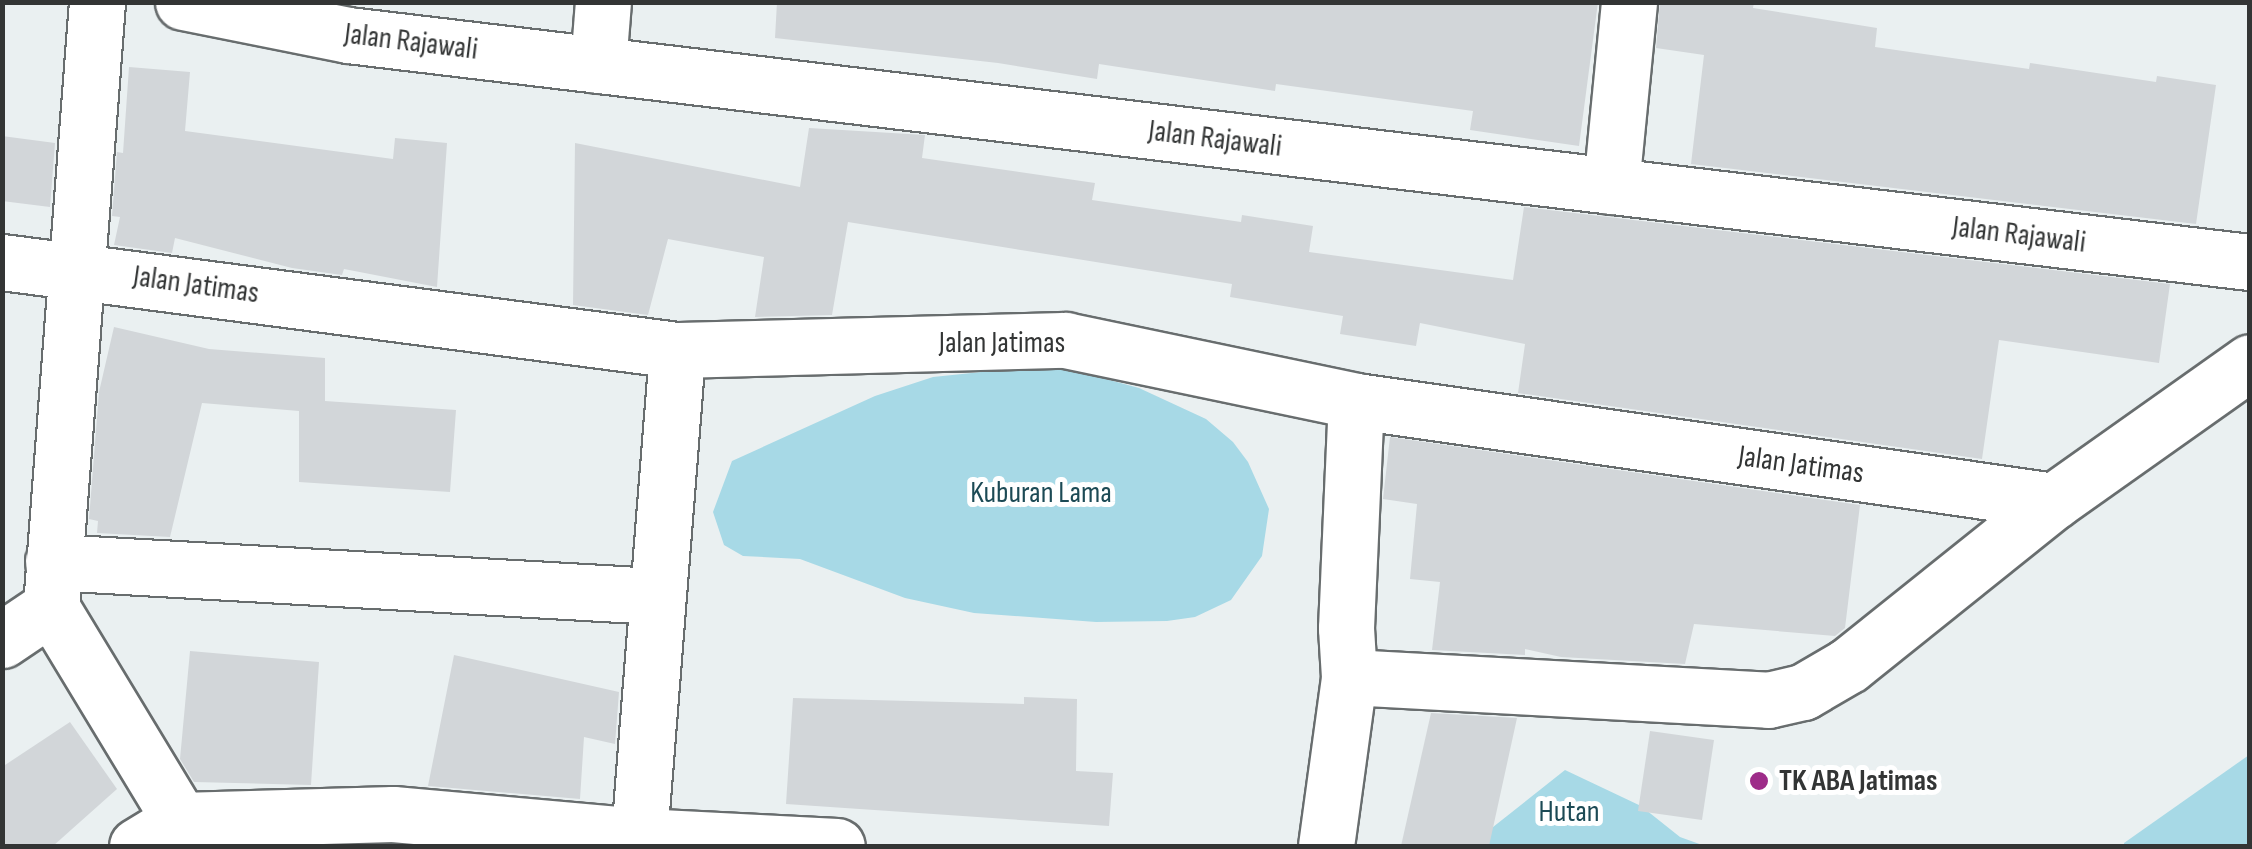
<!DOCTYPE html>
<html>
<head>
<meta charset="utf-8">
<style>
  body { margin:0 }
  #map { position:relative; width:2252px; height:849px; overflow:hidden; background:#eaf0f1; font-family:"Sofia Sans Condensed",sans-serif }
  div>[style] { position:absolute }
  .green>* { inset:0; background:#a7d9e6 }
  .building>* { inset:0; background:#d2d6d9 }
  .roads { filter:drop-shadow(2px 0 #686d6e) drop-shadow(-2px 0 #686d6e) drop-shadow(0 2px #686d6e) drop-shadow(0 -2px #686d6e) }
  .minor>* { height:55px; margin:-27.5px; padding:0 27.5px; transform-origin:27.5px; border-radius:27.5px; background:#fff }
  .dots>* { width:28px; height:28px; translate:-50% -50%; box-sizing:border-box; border:5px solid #fff; border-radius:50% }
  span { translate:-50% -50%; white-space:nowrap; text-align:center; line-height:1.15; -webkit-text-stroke:10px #fff; paint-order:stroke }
  .street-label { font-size:30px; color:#333535 }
  .park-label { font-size:30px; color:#1c4a55 }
  .poi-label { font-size:30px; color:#333535; font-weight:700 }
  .left { translate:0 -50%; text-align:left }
  .frame { position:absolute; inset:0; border:5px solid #333535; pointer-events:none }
</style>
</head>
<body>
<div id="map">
  <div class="green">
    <div style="clip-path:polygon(1029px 367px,1065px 368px,1139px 388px,1206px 419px,1233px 442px,1248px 462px,1269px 509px,1262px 556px,1231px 600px,1195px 617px,1167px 621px,1096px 622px,974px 613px,905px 598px,800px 559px,743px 556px,724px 545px,713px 512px,732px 461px,875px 396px,933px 377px)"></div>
    <div style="clip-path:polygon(2249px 755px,2249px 846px,2124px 846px,2124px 843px)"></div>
    <div style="clip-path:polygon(1565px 770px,1641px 806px,1680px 837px,1705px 846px,1469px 846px)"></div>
  </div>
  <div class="building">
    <div style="clip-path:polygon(777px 2px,1598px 2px,1579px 146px,1470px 130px,1473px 111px,1276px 84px,1275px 91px,1099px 64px,1097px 79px,998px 63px,775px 38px)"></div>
    <div style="clip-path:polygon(1660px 2px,1754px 2px,1753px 8px,1877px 28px,1875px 47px,2029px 69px,2030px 63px,2156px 82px,2157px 76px,2216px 85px,2196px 224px,1691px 164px,1704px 55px,1656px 48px)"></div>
    <div style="clip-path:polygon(129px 67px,190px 72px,185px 131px,393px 159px,395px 138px,447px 143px,437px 287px,344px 269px,342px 275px,292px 268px,175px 238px,172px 253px,114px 245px,120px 217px,112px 216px,117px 152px,123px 153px)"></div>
    <div style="clip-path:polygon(809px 128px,925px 135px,922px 158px,1095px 183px,1092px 200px,1241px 222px,1242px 215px,1313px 226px,1309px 252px,1513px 280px,1524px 207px,2170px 284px,2159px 363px,1999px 340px,1982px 459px,1518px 393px,1525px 344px,1420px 323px,1416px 346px,1340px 334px,1343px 316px,1230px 297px,1232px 284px,848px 222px,832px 315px,755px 317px,764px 257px,668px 239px,648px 315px,573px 305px,575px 143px,800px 187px)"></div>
    <div style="clip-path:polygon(2px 136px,55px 143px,50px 207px,2px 201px)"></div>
    <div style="clip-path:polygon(114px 327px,209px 349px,325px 358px,325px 401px,456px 410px,450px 492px,299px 482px,299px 411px,202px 403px,170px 537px,97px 533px,98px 521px,89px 519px,99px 392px)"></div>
    <div style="clip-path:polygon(1390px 437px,1860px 505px,1845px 628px,1835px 636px,1694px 624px,1685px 664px,1561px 657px,1525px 649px,1525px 655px,1432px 650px,1440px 582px,1410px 579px,1417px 504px,1383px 499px)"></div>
    <div style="clip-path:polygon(190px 651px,319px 662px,311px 785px,194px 782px,180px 759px)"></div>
    <div style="clip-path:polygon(454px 655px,619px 692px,615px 744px,584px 737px,580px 799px,428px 786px)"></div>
    <div style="clip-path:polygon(1024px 697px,1077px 699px,1076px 771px,1113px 773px,1109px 826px,786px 804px,793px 698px,1024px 704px)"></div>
    <div style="clip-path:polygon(1431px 713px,1517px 718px,1489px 846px,1401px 846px)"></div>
    <div style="clip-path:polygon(70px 722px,117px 789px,53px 846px,2px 846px,2px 767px)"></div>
    <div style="clip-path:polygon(1650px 731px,1714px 740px,1702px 820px,1638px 811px)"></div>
  </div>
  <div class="roads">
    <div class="minor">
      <div style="left:97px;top:2px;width:607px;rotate:94.35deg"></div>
      <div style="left:51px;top:607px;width:249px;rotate:58.8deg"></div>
      <div style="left:183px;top:2px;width:168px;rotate:11.3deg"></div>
      <div style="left:348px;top:35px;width:1915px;rotate:6.81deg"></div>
      <div style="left:598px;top:65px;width:63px;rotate:-85.5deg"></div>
      <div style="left:1611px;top:186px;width:185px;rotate:-84.4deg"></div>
      <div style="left:2px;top:262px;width:681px;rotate:7.43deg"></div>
      <div style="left:677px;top:350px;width:388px;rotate:-1.5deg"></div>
      <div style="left:1065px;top:340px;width:297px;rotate:11.8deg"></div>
      <div style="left:1356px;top:401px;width:705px;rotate:8.15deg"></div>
      <div style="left:53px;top:562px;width:603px;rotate:3.23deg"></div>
      <div style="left:2px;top:640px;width:59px;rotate:-34deg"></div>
      <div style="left:1349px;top:677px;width:420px;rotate:3.1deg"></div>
      <div style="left:1768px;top:700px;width:36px;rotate:-13deg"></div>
      <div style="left:1803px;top:692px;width:53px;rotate:-30.4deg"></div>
      <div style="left:1849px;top:665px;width:263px;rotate:-38.7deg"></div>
      <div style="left:2054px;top:501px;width:240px;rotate:-35.3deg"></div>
      <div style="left:639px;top:836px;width:487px;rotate:-85.5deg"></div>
      <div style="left:137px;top:846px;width:50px;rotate:-31.2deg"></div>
      <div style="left:180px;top:820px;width:213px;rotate:-1.6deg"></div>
      <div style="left:393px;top:814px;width:247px;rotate:5.1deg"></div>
      <div style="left:639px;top:836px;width:198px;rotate:2.9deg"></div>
      <div style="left:1326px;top:846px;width:171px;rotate:-82.2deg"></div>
      <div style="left:1349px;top:677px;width:49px;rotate:-93.5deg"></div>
      <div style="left:1346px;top:628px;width:227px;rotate:-87.5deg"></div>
    </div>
  </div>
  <div class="dots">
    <div style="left:1759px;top:781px;background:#9e2c89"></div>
  </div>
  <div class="street-label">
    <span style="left:411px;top:42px;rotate:7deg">Jalan Rajawali</span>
    <span style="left:1215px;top:139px;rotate:7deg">Jalan Rajawali</span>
    <span style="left:2019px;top:235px;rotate:7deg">Jalan Rajawali</span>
    <span style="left:196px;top:285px;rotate:8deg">Jalan Jatimas</span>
    <span style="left:1002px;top:343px">Jalan Jatimas</span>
    <span style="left:1801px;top:465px;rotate:8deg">Jalan Jatimas</span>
  </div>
  <div class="park-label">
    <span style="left:1041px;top:493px">Kuburan Lama</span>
    <span style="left:1569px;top:812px">Hutan</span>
  </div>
  <div class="poi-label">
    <span class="left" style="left:1779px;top:781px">TK ABA Jatimas</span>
  </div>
  <div class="frame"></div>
</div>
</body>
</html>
